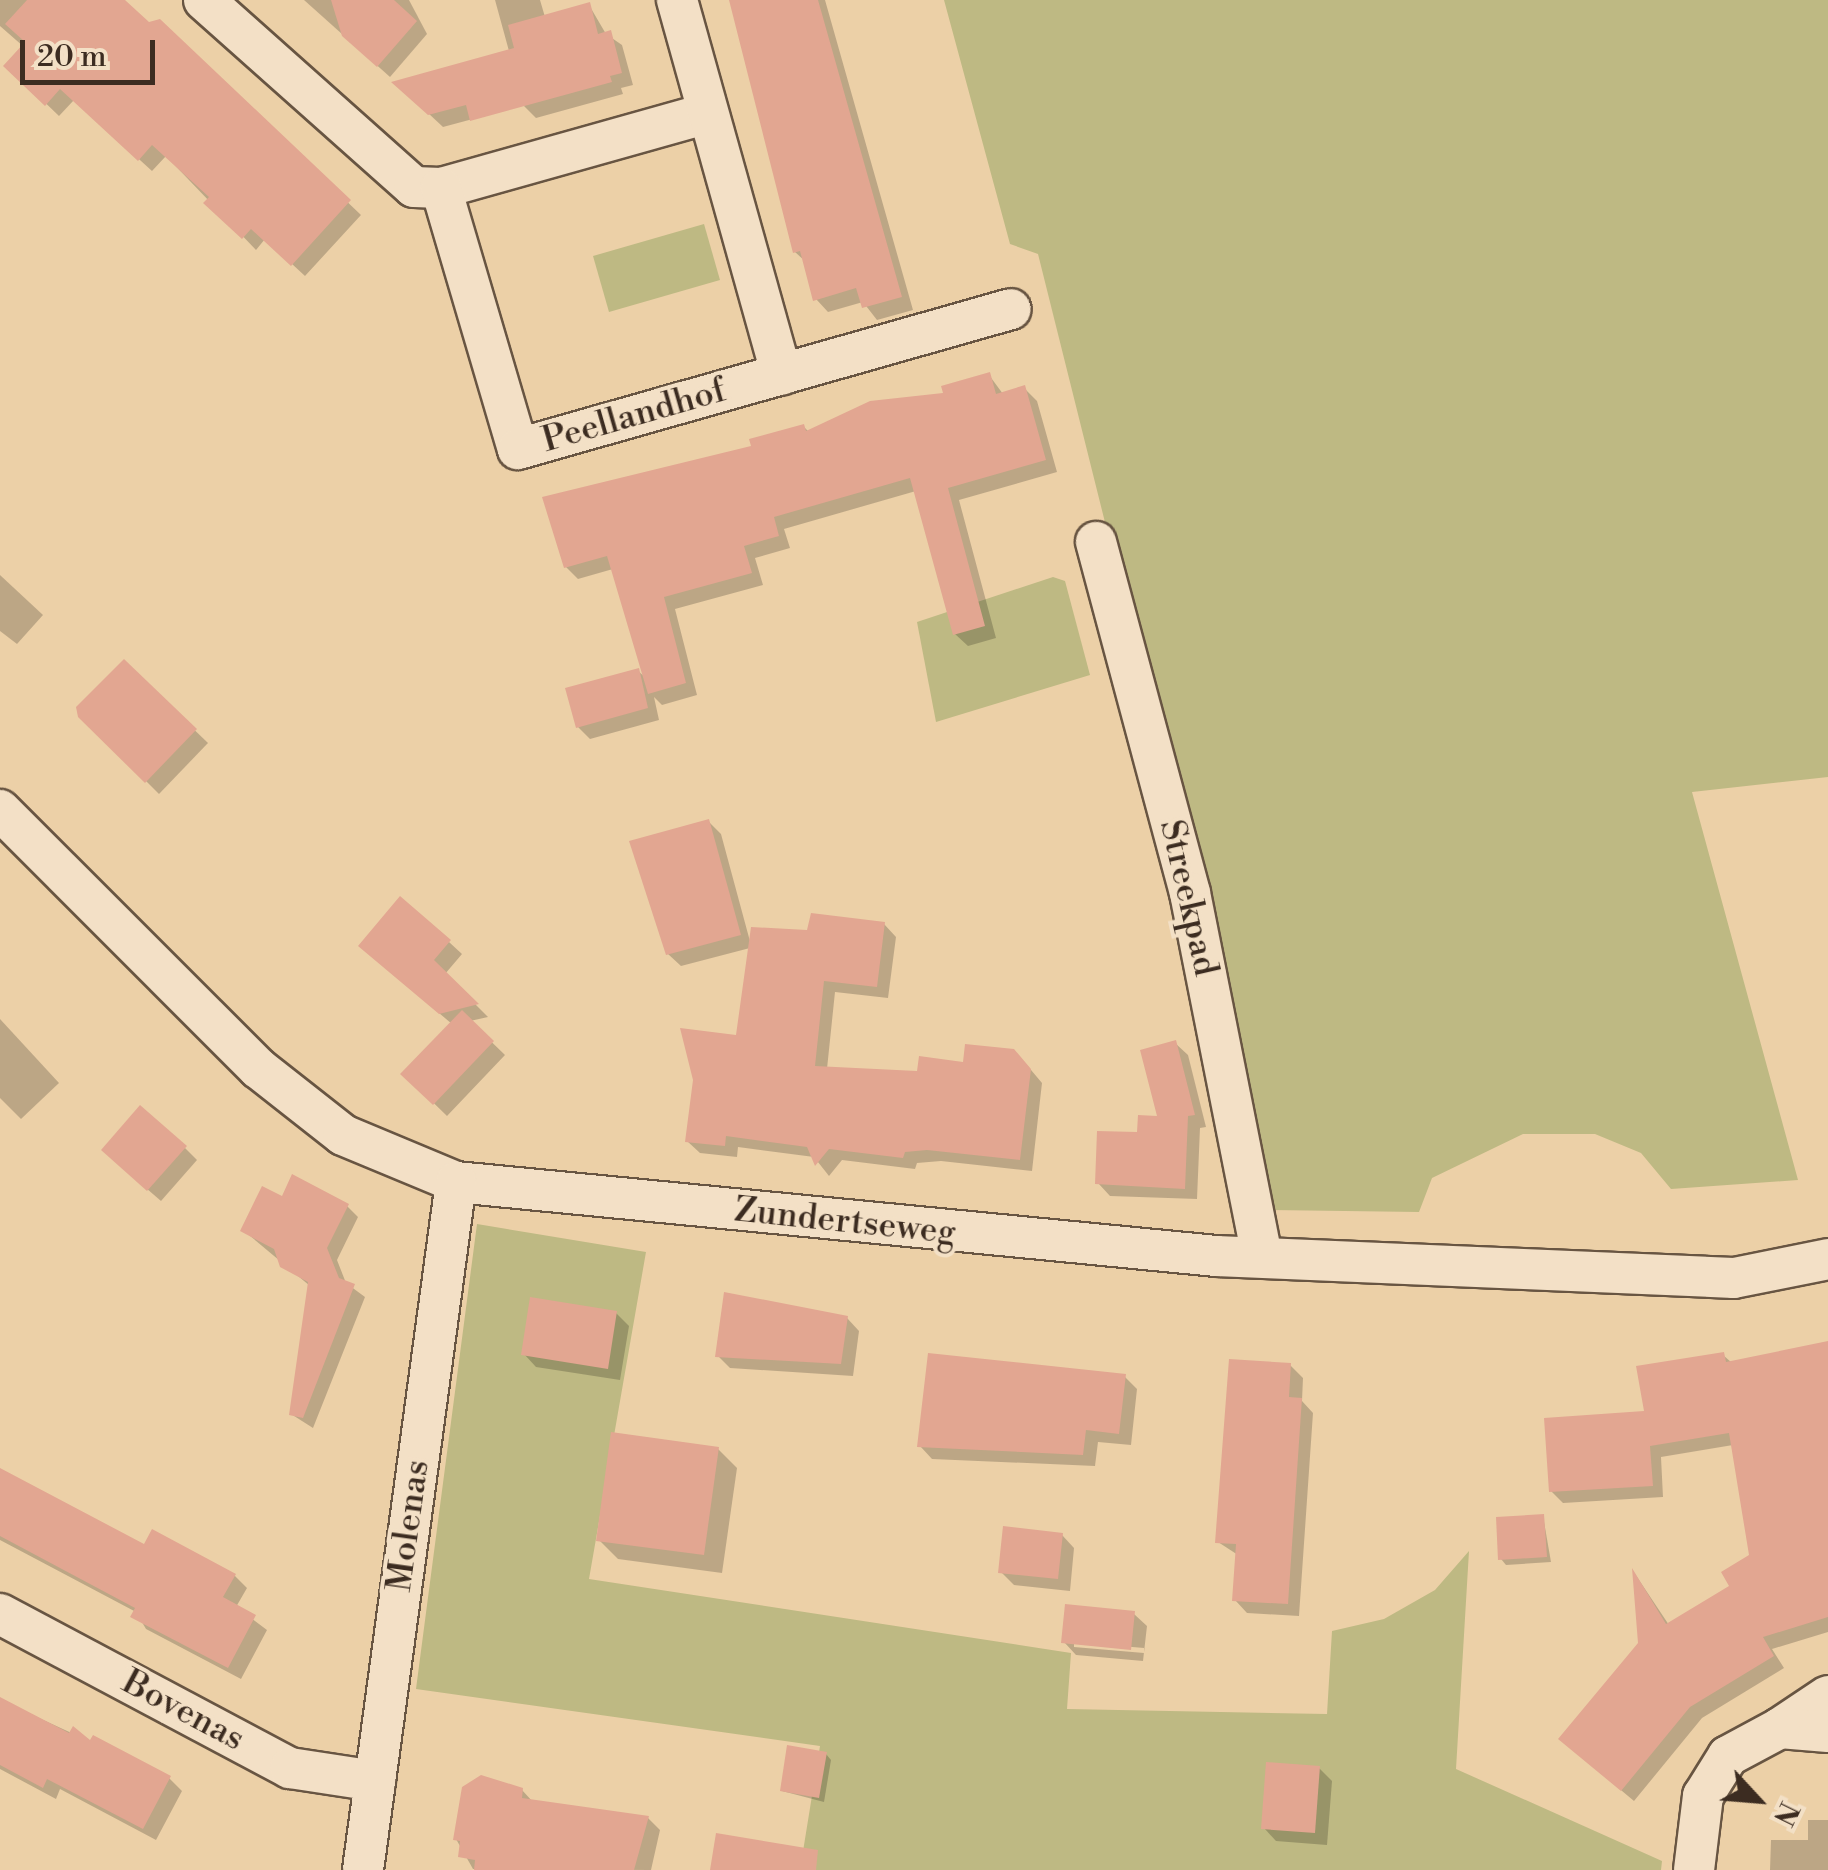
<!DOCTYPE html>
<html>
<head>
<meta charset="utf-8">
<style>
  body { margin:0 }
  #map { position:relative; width:1828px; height:1870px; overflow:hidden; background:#ecd0a7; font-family:"Libre Bodoni",serif }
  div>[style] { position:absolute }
  .green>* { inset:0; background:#beb983 }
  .shadow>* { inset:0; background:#0003 }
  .building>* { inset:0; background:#e2a691 }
  .roads { filter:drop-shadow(2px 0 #685542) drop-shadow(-2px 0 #685542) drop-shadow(0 2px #685542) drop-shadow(0 -2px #685542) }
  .minor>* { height:40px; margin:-20px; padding:0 20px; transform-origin:20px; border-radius:20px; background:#f3e0c6 }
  span { translate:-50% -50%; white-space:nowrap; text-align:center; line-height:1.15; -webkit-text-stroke:8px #f3e0c6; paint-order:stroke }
  .street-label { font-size:35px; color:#3c2c21 }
  .north { position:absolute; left:1708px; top:1750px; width:100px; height:100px; -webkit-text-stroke:8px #f3e0c6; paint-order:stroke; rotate:116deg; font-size:28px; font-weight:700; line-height:40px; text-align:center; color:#3c2c21 }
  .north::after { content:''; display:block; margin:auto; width:35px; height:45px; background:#3c2c21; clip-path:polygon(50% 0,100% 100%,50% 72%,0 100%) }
  .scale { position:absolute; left:20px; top:40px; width:135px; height:45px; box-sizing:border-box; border:5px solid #3c2c21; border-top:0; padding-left:12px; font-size:30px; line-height:35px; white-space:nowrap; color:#3c2c21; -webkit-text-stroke:8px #f3e0c6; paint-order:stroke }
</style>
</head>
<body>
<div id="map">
  <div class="green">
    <div style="clip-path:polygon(944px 0,1828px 0,1828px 777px,1692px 792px,1798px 1180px,1671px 1189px,1641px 1153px,1595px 1134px,1523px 1134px,1432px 1178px,1419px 1212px,1267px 1210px,1232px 1031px,1038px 254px,1010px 244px)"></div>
    <div style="clip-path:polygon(704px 224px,720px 280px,609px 312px,593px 256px)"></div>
    <div style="clip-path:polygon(1053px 577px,1065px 581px,1090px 675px,936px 722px,917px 622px)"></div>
    <div style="clip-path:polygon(477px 1224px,646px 1252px,589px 1579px,1071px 1653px,1067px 1709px,1327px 1714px,1332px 1631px,1384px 1619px,1435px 1590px,1469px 1551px,1456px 1769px,1662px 1861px,1661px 1870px,800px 1870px,820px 1746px,416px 1689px)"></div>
  </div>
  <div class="shadow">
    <div style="clip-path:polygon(0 0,122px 0,149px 24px,159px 22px,361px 215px,305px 276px,265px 239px,256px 250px,166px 156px,152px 171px,74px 100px,59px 116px,7px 66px,24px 47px,0 26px)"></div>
    <div style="clip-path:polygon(304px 0,409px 0,427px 34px,390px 77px)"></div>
    <div style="clip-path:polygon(495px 0,540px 0,545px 17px,589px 5px,606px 34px,622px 45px,633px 85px,621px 88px,623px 94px,536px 118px,524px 106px)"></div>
    <div style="clip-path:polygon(731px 0,825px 0,913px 310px,877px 320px,863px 302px,828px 312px,816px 299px,806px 262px,795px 252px)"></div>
    <div style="clip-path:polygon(396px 83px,510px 109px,443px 127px)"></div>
    <div style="clip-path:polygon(989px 375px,1003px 394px,1024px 388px,1037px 401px,1057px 472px,959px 500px,996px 638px,968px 646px,955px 634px,916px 491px,784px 529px,790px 548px,755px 558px,763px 585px,675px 609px,697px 695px,662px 705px,654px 697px,659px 720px,590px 739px,578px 727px,638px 671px,645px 677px,613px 569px,578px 579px,566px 567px,755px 448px,803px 426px,809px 432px,946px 395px)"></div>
    <div style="clip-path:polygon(0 575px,43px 615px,17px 644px,0 631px)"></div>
    <div style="clip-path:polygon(124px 662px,208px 743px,159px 794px,81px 716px)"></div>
    <div style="clip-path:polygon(709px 822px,721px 834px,751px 945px,884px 924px,896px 937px,888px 998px,835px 992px,827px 1069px,920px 1074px,1026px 1064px,1042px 1083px,1032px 1171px,941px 1161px,917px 1163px,915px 1169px,842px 1160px,829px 1176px,814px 1157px,738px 1147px,737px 1157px,700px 1153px,687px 1141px,738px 1038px,750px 948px,681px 966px,668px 954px,632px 842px)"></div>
    <div style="clip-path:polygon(449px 942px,462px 954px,445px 974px,488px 1017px,470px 1021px,505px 1055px,447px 1116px,404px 1074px,452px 1024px,374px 958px)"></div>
    <div style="clip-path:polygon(0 1019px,59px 1083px,21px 1119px,0 1098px)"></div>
    <div style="clip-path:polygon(1175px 1043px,1188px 1055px,1206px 1127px,1200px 1128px,1197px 1199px,1110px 1196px,1098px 1183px,1160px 1118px)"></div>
    <div style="clip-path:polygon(185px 1148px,197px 1160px,161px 1201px,117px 1163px)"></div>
    <div style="clip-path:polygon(283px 1199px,347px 1206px,358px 1217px,337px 1260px,346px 1283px,365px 1297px,313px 1428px,291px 1414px,310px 1286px,243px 1230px)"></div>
    <div style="clip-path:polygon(616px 1313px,629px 1326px,620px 1380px,536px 1367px,524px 1354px)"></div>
    <div style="clip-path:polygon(847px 1318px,859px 1331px,853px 1376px,730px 1368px,718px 1356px)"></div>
    <div style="clip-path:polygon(1828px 1343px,1828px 1632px,1772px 1649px,1784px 1668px,1702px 1718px,1634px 1801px,1573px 1750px,1640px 1644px,1635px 1574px,1669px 1625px,1732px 1587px,1752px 1557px,1733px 1445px,1661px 1457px,1663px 1497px,1563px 1503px,1551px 1491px,1723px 1355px,1732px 1363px)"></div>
    <div style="clip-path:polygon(1290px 1365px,1303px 1378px,1302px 1401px,1313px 1413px,1299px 1616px,1247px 1613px,1235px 1600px,1238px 1555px,1218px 1542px)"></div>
    <div style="clip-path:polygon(1125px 1377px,1137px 1389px,1131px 1445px,1098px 1442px,1095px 1466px,932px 1459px,920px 1446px)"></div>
    <div style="clip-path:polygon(718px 1449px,737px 1468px,722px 1573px,618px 1559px,599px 1540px)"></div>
    <div style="clip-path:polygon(0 1471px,145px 1548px,235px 1576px,247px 1588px,236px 1607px,267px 1630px,241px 1679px,146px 1629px,136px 1612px,0 1540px)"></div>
    <div style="clip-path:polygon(1543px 1516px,1551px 1562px,1506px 1565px,1501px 1559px)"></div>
    <div style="clip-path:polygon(1062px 1535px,1074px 1548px,1070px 1591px,1014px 1585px,1001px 1572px)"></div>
    <div style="clip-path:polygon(evenodd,1134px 1614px,1147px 1626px,1143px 1661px,1076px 1655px,1064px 1642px,1134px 1614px,1074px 1642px,1144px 1648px,1144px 1653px,1074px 1647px,1074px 1642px)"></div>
    <div style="clip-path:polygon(0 1700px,169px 1778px,182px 1791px,156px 1840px,60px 1789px,56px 1799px,0 1769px)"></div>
    <div style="clip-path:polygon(826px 1754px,831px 1760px,824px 1802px,782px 1791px)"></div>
    <div style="clip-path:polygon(1319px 1768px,1332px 1781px,1327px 1845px,1276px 1841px,1264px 1828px)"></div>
    <div style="clip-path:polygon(522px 1790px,533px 1802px,648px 1818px,660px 1830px,651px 1870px,473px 1869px,456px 1839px)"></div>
    <div style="clip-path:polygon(1808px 1820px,1828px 1820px,1828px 1870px,1770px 1870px,1771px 1840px,1808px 1840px)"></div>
  </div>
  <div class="building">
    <div style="clip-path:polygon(27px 0,125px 0,149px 22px,160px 19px,351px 200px,291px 266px,251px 229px,242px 239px,203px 203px,209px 197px,152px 145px,138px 161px,60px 89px,45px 106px,3px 66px,25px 42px,5px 24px)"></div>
    <div style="clip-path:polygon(331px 0,394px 0,417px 21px,377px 67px,342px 36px)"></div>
    <div style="clip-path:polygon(729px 0,818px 0,902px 297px,862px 308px,856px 288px,813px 301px,800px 251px,793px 253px)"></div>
    <div style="clip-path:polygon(590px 2px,598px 34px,611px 30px,622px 73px,610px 76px,612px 82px,470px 121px,466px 105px,428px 115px,391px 82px,514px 48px,508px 25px)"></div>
    <div style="clip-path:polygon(990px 372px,996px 394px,1025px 385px,1046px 460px,948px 488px,985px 626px,953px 635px,910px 478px,774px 517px,779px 536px,744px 546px,752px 573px,664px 597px,686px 683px,648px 694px,607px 556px,564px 568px,542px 497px,751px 446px,749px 439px,804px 424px,806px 431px,870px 401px,943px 393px,941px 386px)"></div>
    <div style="clip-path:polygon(124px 659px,197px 729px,145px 783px,78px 717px,76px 707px)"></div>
    <div style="clip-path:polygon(639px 668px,648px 708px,576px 728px,565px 688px)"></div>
    <div style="clip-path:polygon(709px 819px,741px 935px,666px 955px,629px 841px)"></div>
    <div style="clip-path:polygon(400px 896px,451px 940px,434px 960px,479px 1004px,439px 1014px,358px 946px)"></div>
    <div style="clip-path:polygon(811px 913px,885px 922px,877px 987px,824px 981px,815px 1066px,917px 1071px,919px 1056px,963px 1062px,965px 1044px,1014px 1049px,1031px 1069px,1020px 1160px,927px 1150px,905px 1152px,903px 1158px,829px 1149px,815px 1166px,807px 1147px,726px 1136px,725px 1146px,685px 1142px,693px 1080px,680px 1028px,736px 1035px,751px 927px,807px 930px)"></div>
    <div style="clip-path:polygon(462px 1010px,494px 1041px,433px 1105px,400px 1074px)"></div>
    <div style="clip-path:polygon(1176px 1040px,1195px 1115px,1188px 1116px,1185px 1189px,1095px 1184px,1097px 1131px,1137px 1132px,1138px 1115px,1157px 1116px,1140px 1050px)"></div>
    <div style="clip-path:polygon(140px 1105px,187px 1146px,147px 1191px,101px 1150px)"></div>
    <div style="clip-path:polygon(292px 1174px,349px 1204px,327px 1248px,339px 1278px,355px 1284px,303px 1418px,289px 1415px,308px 1282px,280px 1267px,274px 1249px,240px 1231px,262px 1186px,282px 1196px)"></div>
    <div style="clip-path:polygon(724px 1292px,848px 1316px,841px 1364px,715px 1357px)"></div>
    <div style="clip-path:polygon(530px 1297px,617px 1311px,608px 1369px,521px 1355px)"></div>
    <div style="clip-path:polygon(1828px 1341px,1828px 1617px,1763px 1637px,1774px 1656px,1690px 1707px,1621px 1791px,1558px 1739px,1638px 1643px,1632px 1568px,1666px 1624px,1729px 1586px,1721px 1572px,1749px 1555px,1729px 1433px,1650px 1446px,1653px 1486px,1549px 1492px,1544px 1418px,1644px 1411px,1636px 1366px,1724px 1352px,1726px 1362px)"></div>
    <div style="clip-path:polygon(928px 1353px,1126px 1374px,1119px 1434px,1086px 1430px,1083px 1455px,917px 1447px)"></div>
    <div style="clip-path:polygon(1229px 1359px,1291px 1363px,1289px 1397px,1302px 1398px,1288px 1604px,1232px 1601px,1236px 1544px,1215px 1543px)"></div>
    <div style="clip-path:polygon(611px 1432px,719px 1447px,704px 1555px,596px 1541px)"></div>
    <div style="clip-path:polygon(0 1468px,144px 1544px,152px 1529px,236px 1574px,223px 1597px,256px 1615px,228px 1668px,130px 1617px,135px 1608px,0 1536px)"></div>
    <div style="clip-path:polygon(1544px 1514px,1547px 1557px,1498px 1560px,1496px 1517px)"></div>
    <div style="clip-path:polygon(1003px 1526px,1063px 1533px,1058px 1579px,998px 1573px)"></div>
    <div style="clip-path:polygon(1065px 1604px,1135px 1611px,1131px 1650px,1061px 1643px)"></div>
    <div style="clip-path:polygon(0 1697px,69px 1733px,73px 1726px,90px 1740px,93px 1735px,171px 1776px,143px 1829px,47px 1779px,43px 1788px,0 1765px)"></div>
    <div style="clip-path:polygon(787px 1745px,827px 1752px,819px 1798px,780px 1791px)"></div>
    <div style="clip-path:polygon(1266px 1762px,1320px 1766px,1315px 1833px,1261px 1829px)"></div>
    <div style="clip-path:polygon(481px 1775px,523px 1788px,522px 1798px,649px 1816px,634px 1870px,474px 1870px,475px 1860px,458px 1857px,460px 1841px,453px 1840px,462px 1787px)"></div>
    <div style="clip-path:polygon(716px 1833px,818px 1850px,816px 1870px,710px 1870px)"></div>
  </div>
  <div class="roads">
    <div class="minor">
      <div style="left:204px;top:0;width:281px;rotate:41.7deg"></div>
      <div style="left:414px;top:187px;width:27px;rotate:2deg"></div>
      <div style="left:441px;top:188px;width:277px;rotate:-15.7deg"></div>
      <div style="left:677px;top:0;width:389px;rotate:74.4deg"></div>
      <div style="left:441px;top:188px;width:272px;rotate:73.6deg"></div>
      <div style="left:518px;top:449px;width:512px;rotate:-15.85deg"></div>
      <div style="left:1096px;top:542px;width:363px;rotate:75deg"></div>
      <div style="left:1190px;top:893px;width:371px;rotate:78.8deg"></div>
      <div style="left:0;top:810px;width:365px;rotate:45deg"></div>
      <div style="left:258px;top:1068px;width:108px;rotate:38.2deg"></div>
      <div style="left:343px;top:1135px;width:122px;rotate:22.6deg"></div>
      <div style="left:456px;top:1182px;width:764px;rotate:5.56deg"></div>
      <div style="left:1216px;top:1256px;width:518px;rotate:2.43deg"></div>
      <div style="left:1734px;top:1278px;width:96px;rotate:-11.4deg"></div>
      <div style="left:0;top:1614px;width:328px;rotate:28deg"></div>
      <div style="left:290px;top:1768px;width:86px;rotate:8.7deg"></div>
      <div style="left:1828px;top:1696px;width:58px;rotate:146.3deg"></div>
      <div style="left:1780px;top:1728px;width:48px;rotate:4.8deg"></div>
      <div style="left:363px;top:1870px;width:694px;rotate:-82.3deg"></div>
      <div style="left:1694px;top:1870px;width:75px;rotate:-83.1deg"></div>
      <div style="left:1703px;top:1796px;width:47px;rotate:-58deg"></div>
      <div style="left:1728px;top:1756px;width:59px;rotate:-28.3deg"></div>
    </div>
  </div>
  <div class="street-label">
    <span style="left:634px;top:416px;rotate:-16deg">Peellandhof</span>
    <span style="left:1188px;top:898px;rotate:77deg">Streekpad</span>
    <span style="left:845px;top:1222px;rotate:6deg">Zundertseweg</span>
    <span style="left:409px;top:1526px;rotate:-82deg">Molenas</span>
    <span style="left:183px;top:1711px;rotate:28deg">Bovenas</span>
  </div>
  <div class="north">N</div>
  <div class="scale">20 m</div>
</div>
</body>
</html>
